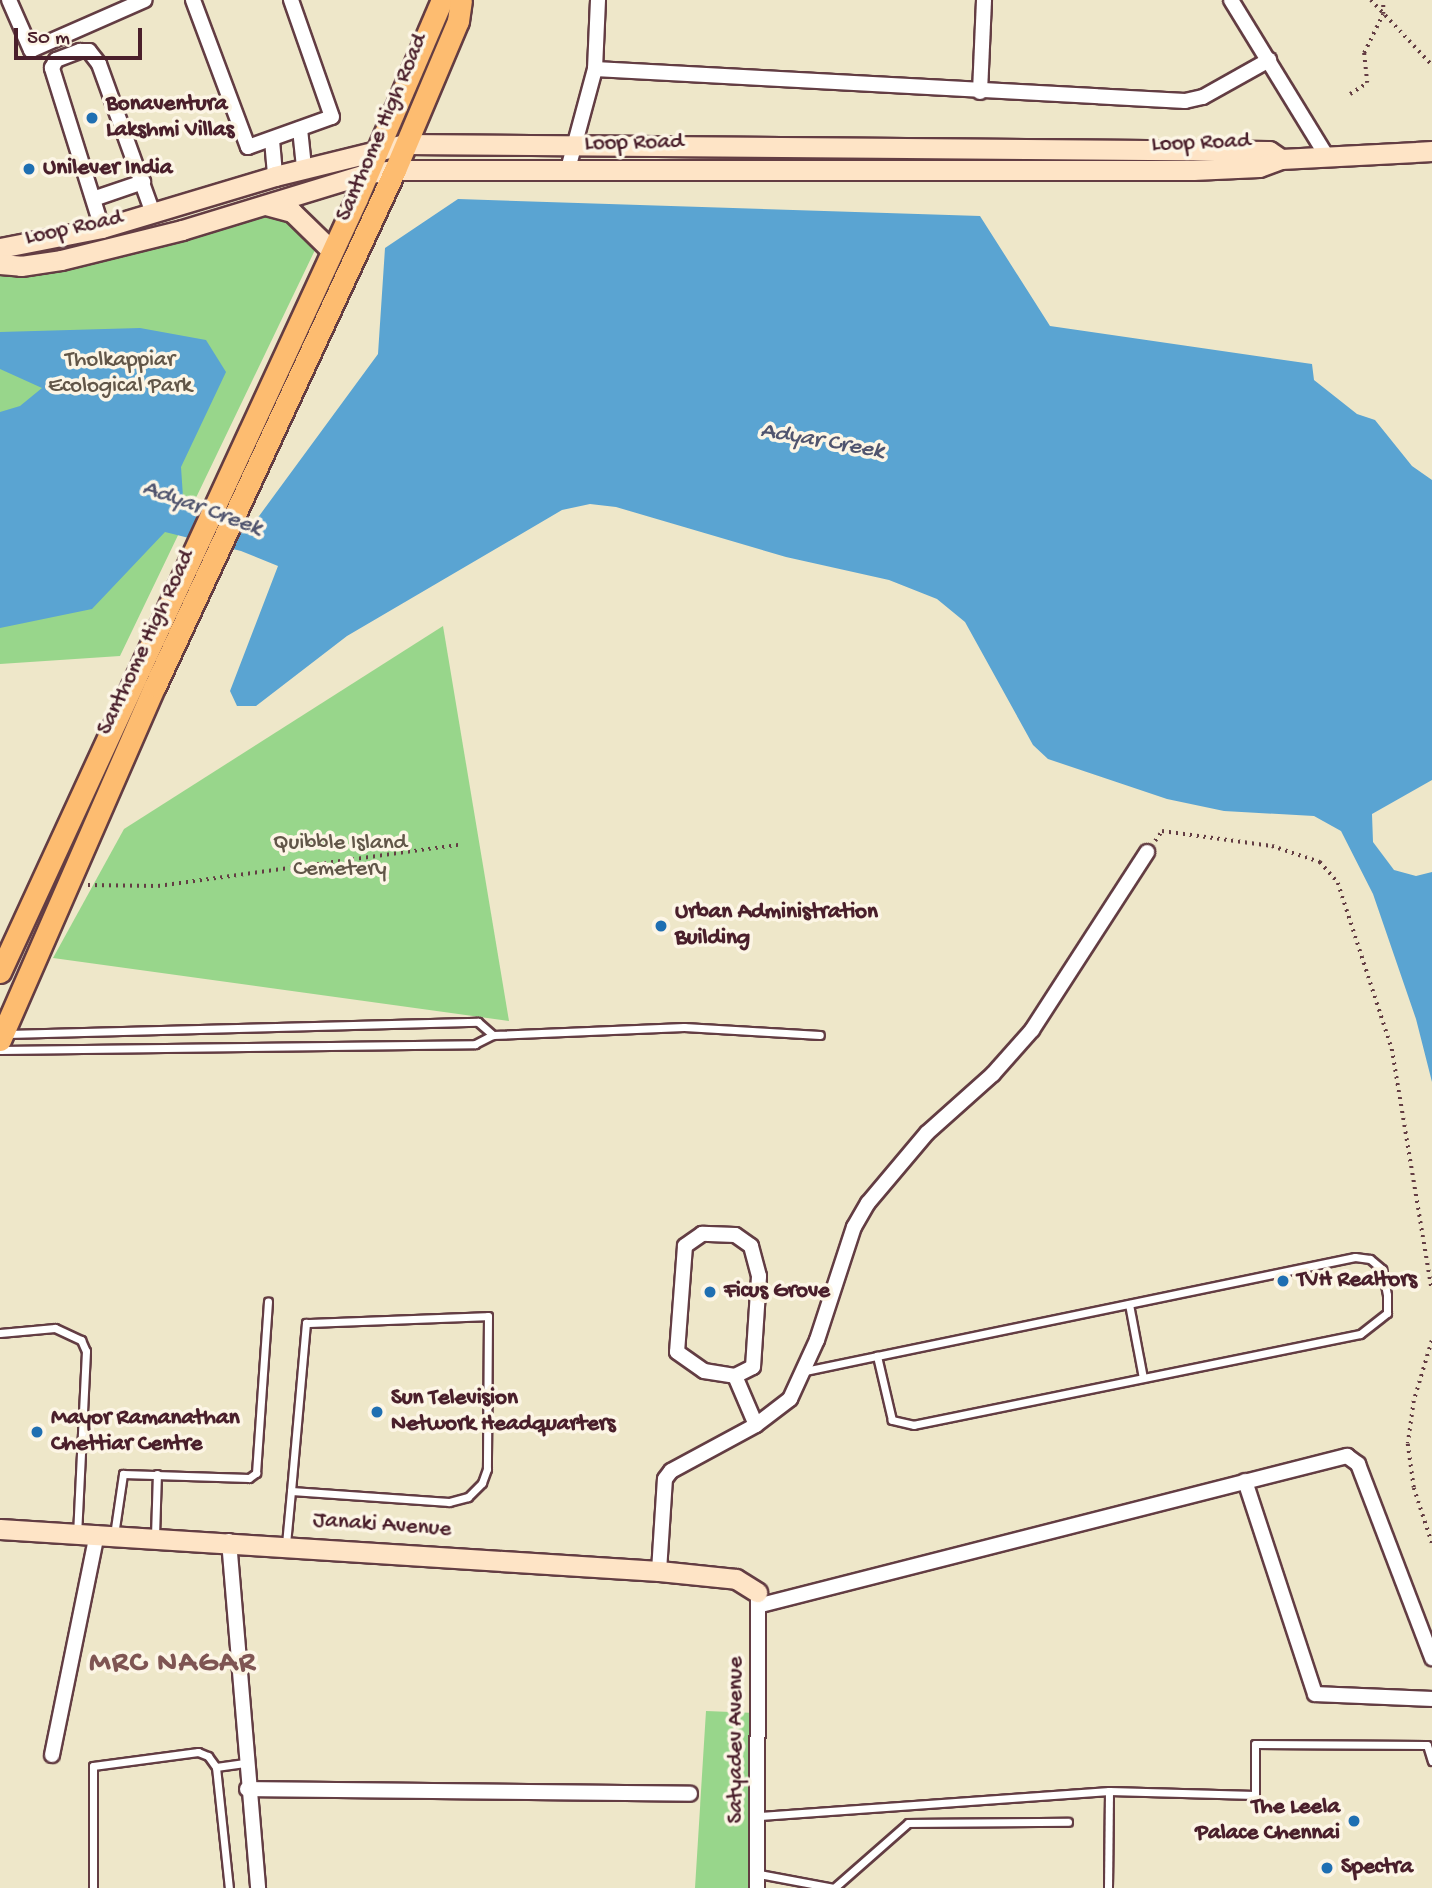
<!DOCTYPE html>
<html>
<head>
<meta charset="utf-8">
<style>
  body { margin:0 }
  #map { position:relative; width:1432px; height:1888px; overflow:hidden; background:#eee7c9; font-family:"Gochi Hand",sans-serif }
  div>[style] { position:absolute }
  .green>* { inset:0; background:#98d68b }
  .water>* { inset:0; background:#5aa4d2 }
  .path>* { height:3.5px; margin-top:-1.75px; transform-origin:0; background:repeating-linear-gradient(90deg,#633d43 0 2px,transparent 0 7px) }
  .roads { filter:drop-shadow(2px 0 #633d43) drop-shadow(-2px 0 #633d43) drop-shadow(0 2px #633d43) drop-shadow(0 -2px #633d43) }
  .lane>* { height:7px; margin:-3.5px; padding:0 3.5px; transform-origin:3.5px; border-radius:3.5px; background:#fff }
  .street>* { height:14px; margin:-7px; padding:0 7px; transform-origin:7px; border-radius:7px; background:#fff }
  .secondary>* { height:19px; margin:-9.5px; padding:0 9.5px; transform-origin:9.5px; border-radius:9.5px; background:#fee4c6 }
  .primary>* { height:21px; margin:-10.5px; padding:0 10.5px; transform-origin:10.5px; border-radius:10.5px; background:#fdbc70 }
  .dots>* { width:19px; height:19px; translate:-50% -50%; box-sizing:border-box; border:4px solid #fcf5e5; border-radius:50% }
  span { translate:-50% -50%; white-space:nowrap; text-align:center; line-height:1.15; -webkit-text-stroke:7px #fcf5e5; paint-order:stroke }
  .poi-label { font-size:23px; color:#4a1f2b; font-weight:700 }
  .left { translate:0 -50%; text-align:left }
  .right { translate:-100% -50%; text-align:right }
  .street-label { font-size:23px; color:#4a1f2b }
  .park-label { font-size:23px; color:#615648 }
  .water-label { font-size:24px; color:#50546e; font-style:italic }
  .district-label { font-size:30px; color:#7f5553; font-weight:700; letter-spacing:2px }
  .scale { position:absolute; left:14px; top:28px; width:128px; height:32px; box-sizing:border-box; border:4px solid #4a1f2b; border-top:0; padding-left:9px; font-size:21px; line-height:24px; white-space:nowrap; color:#4a1f2b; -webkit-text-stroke:5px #fcf5e5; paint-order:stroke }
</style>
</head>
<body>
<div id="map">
  <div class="green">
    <div style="clip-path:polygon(280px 214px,315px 250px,120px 656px,0 664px,0 268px,39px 268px)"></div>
    <div style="clip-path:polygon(443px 626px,509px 1021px,53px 958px,124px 829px)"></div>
    <div style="clip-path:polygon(706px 1711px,756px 1713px,754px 1888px,695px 1888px)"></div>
  </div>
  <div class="water">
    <div style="clip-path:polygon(458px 199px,980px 216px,1050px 326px,1312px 364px,1314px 380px,1357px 414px,1375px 420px,1412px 466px,1432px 480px,1432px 780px,1372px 814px,1373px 842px,1394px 870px,1416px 876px,1432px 872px,1432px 1082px,1416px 1019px,1373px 894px,1341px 831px,1314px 816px,1224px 811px,1167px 799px,1048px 759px,1033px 745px,965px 622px,937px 599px,889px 580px,786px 557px,616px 507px,590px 504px,562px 510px,347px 636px,256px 706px,237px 706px,230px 691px,278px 566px,241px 551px,165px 532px,92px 609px,0 628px,0 412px,20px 406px,42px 388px,0 369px,0 332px,140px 328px,206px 340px,226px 372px,181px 467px,183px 497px,251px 527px,378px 354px,385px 248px)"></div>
  </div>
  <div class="path">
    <div style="left:1371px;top:0;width:89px;rotate:46.8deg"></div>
    <div style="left:1350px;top:94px;width:20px;rotate:-33deg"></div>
    <div style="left:1367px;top:83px;width:30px;rotate:-96deg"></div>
    <div style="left:1364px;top:53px;width:43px;rotate:-64deg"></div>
    <div style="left:1383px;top:14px;width:14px;rotate:-90deg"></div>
    <div style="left:1155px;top:841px;width:12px;rotate:-55deg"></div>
    <div style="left:1162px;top:831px;width:111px;rotate:7.8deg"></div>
    <div style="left:1272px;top:846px;width:51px;rotate:18.4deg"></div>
    <div style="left:1320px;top:862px;width:28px;rotate:49deg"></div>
    <div style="left:1338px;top:883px;width:175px;rotate:72deg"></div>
    <div style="left:1392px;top:1049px;width:244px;rotate:80.6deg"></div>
    <div style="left:88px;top:885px;width:70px;rotate:0.8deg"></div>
    <div style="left:158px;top:886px;width:303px;rotate:-7.8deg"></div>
    <div style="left:1432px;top:1341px;width:63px;rotate:106.7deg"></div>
    <div style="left:1414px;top:1401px;width:43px;rotate:97.9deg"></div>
    <div style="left:1408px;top:1444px;width:44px;rotate:82.2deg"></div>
    <div style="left:1414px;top:1488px;width:58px;rotate:71.9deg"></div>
  </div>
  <div class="roads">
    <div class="lane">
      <div style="left:7px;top:1034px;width:471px;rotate:-1.5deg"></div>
      <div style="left:478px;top:1022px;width:20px;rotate:41deg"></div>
      <div style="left:493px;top:1035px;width:191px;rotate:-2.4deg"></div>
      <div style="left:684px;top:1027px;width:136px;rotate:3.4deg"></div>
      <div style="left:0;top:1050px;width:475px;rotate:-0.7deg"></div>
      <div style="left:475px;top:1044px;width:20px;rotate:-27deg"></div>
      <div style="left:1129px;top:1304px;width:75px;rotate:79.3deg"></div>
      <div style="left:0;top:1333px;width:55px;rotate:-5.2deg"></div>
      <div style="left:55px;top:1328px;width:29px;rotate:25deg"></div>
      <div style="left:81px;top:1340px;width:12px;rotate:66deg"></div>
      <div style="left:86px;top:1351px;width:182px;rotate:92.8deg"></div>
      <div style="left:805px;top:1371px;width:74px;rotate:-11.8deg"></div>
      <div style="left:877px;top:1356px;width:488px;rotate:-11.7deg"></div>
      <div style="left:1355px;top:1257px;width:15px;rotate:8deg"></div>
      <div style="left:1370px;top:1259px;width:16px;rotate:40deg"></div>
      <div style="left:1382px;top:1269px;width:26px;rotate:79deg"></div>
      <div style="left:1387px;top:1295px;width:18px;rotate:90deg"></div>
      <div style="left:1387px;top:1313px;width:34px;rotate:142deg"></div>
      <div style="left:1360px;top:1334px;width:455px;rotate:168.5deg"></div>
      <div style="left:914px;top:1425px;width:23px;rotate:-167deg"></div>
      <div style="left:892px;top:1420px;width:66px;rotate:-103.2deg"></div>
      <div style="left:114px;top:1535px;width:62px;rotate:-81.6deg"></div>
      <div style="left:123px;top:1474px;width:126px;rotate:1.8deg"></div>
      <div style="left:249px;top:1478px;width:9px;rotate:-36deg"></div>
      <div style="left:256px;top:1473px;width:172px;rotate:-86deg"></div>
      <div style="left:155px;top:1536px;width:62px;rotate:-88.2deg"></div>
      <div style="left:286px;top:1544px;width:53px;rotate:-84.6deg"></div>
      <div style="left:291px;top:1491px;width:169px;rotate:-84.9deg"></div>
      <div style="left:306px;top:1323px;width:182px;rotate:-2.2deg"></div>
      <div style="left:488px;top:1316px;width:153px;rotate:90.4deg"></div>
      <div style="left:487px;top:1469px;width:15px;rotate:110deg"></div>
      <div style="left:482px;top:1483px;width:20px;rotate:135deg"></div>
      <div style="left:468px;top:1497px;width:20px;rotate:165deg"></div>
      <div style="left:449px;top:1502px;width:158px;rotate:-176deg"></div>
      <div style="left:216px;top:1767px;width:29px;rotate:-8deg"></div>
      <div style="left:760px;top:1816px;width:350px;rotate:-4.1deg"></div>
      <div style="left:1109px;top:1791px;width:146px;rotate:1.6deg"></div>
      <div style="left:1255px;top:1795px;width:51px;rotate:-90deg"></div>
      <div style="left:1255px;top:1744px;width:172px;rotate:0.3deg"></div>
      <div style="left:1427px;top:1745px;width:17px;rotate:73deg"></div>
      <div style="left:759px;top:1874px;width:76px;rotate:10.6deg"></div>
      <div style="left:834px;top:1888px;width:98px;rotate:-41.3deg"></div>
      <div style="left:908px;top:1823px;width:160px;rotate:-0.4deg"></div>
      <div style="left:93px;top:1888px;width:122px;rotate:-90deg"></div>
      <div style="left:93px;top:1766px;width:106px;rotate:-7.6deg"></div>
      <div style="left:198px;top:1752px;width:11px;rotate:22deg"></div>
      <div style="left:208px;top:1756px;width:14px;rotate:54deg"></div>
      <div style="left:216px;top:1767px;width:122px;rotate:83.9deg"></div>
      <div style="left:1108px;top:1888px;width:97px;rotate:-89.4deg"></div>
    </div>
    <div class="street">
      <div style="left:9px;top:0;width:55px;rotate:66.3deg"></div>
      <div style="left:31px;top:50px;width:124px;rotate:-23.7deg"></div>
      <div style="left:193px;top:0;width:157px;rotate:69.5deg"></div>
      <div style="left:248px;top:147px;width:89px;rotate:-19.7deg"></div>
      <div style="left:332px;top:117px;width:124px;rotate:-109.3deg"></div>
      <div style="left:1231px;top:0;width:185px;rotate:58.5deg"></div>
      <div style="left:595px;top:69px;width:591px;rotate:3.1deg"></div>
      <div style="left:1185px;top:101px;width:18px;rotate:-13deg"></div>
      <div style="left:1203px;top:97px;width:76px;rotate:-29.3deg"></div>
      <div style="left:980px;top:92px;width:92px;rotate:-87.5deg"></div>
      <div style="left:300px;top:129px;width:39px;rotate:84deg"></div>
      <div style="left:272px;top:140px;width:36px;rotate:85deg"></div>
      <div style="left:568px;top:169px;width:104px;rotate:-74.9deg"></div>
      <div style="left:595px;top:69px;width:69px;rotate:-87.5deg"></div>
      <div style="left:96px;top:198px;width:50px;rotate:-18.8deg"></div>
      <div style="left:102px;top:228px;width:168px;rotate:-107.4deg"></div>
      <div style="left:52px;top:68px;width:9px;rotate:-63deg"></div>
      <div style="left:56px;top:60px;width:26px;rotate:-21deg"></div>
      <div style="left:80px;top:51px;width:9px"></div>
      <div style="left:89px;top:51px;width:16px;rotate:52deg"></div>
      <div style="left:99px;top:64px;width:158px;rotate:70.1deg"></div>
      <div style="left:735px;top:1376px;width:20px;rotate:-27deg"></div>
      <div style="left:753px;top:1367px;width:91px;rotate:-86.2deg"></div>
      <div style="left:759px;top:1276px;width:31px;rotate:-105deg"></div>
      <div style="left:751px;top:1246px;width:19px;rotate:-145deg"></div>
      <div style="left:735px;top:1235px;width:33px;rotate:-178deg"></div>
      <div style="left:702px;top:1234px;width:21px;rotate:145deg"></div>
      <div style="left:685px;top:1246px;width:106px;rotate:94.3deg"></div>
      <div style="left:677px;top:1352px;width:33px;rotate:35deg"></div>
      <div style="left:704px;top:1371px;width:31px;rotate:9deg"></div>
      <div style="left:735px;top:1376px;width:53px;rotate:66.8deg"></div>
      <div style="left:1245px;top:1481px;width:224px;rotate:71.8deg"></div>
      <div style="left:1315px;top:1694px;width:117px;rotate:2.4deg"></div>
      <div style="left:229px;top:1541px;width:348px;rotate:85.2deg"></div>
      <div style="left:659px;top:1571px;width:92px;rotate:-86.3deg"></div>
      <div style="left:665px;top:1479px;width:10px;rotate:-53deg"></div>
      <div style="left:671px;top:1471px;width:97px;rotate:-28.4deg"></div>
      <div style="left:756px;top:1425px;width:43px;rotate:-37.4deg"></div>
      <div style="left:790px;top:1399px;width:65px;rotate:-65.4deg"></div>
      <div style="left:817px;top:1340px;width:119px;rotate:-71.9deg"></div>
      <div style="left:854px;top:1227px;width:28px;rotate:-60deg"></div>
      <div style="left:868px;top:1203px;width:92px;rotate:-49.9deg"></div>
      <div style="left:927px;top:1133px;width:89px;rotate:-41.8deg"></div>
      <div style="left:993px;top:1074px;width:59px;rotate:-48.4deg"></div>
      <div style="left:1032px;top:1030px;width:212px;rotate:-57.1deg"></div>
      <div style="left:761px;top:1605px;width:605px;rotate:-14.27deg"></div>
      <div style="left:1347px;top:1456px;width:14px;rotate:36deg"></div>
      <div style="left:1358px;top:1464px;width:208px;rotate:69.1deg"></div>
      <div style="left:52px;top:1755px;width:226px;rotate:-78.5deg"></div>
      <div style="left:247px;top:1789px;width:443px;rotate:0.6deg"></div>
      <div style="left:757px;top:1888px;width:292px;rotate:-89.8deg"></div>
    </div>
    <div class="secondary">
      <div style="left:266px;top:205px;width:27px;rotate:15deg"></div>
      <div style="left:292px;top:212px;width:56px;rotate:44.3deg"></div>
      <div style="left:0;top:248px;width:104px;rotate:-11.1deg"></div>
      <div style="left:102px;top:228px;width:181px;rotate:-16.7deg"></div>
      <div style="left:275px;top:176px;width:134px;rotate:-13.8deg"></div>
      <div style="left:405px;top:144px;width:864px;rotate:0.46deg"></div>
      <div style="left:1269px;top:151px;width:14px;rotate:34deg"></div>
      <div style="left:1281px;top:159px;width:151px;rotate:-3deg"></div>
      <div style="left:0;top:264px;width:21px;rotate:5deg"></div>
      <div style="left:21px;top:266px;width:40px;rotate:-8.5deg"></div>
      <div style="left:61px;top:260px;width:125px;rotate:-13.9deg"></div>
      <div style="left:182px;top:230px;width:195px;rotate:-17deg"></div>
      <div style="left:368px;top:173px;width:27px;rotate:-6deg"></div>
      <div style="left:395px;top:170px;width:798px"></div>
      <div style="left:1193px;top:170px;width:66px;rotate:-2.6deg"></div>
      <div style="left:1259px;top:167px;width:23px;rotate:-20deg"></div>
      <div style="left:0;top:1529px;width:660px;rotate:3.65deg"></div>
      <div style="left:659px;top:1571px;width:77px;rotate:5.9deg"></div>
      <div style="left:736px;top:1579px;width:25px;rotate:32deg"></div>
    </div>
    <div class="primary">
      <div style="left:0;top:972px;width:852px;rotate:-65.24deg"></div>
      <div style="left:357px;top:198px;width:215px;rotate:-66.8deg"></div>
      <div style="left:0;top:1040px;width:386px;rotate:-66.4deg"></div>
      <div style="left:155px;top:686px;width:569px;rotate:-65.06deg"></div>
      <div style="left:395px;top:170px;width:162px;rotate:-67.1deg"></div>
      <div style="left:458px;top:21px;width:21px;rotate:-82deg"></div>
    </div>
  </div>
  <div class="dots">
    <div style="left:92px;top:118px;background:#1f6fb2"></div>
    <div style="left:29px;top:169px;background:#1f6fb2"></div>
    <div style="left:661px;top:926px;background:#1f6fb2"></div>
    <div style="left:1283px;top:1281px;background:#1f6fb2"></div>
    <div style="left:710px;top:1292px;background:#1f6fb2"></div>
    <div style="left:377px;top:1412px;background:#1f6fb2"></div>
    <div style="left:37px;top:1432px;background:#1f6fb2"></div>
    <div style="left:1354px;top:1821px;background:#1f6fb2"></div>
    <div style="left:1327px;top:1868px;background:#1f6fb2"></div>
  </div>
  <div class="poi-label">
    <span class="left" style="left:106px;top:118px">Bonaventura<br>Lakshmi Villas</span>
    <span class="left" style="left:43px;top:169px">Unilever India</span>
    <span class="left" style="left:675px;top:926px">Urban Administration<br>Building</span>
    <span class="left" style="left:1297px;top:1281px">TVH Realtors</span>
    <span class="left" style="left:724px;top:1292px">Ficus Grove</span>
    <span class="left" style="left:391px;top:1412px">Sun Television<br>Network Headquarters</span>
    <span class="left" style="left:51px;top:1432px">Mayor Ramanathan<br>Chettiar Centre</span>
    <span class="right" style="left:1340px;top:1821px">The Leela<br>Palace Chennai</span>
    <span class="left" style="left:1341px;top:1868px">Spectra</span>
  </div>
  <div class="street-label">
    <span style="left:383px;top:128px;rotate:-67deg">Santhome High Road</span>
    <span style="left:634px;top:144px;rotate:-1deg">Loop Road</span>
    <span style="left:1201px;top:144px;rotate:-2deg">Loop Road</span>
    <span style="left:74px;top:229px;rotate:-12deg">Loop Road</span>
    <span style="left:147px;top:643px;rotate:-65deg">Santhome High Road</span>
    <span style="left:382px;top:1526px;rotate:4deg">Janaki Avenue</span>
    <span style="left:737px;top:1740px;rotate:-90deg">Satyadev Avenue</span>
  </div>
  <div class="park-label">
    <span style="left:120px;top:374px">Tholkappiar<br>Ecological Park</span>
    <span style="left:340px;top:857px">Quibble Island<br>Cemetery</span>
  </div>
  <div class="water-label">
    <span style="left:822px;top:442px;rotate:10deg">Adyar Creek</span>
    <span style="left:202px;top:509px;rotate:20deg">Adyar Creek</span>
  </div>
  <div class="district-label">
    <span style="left:173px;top:1665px">MRC NAGAR</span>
  </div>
  <div class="scale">50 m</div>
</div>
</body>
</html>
